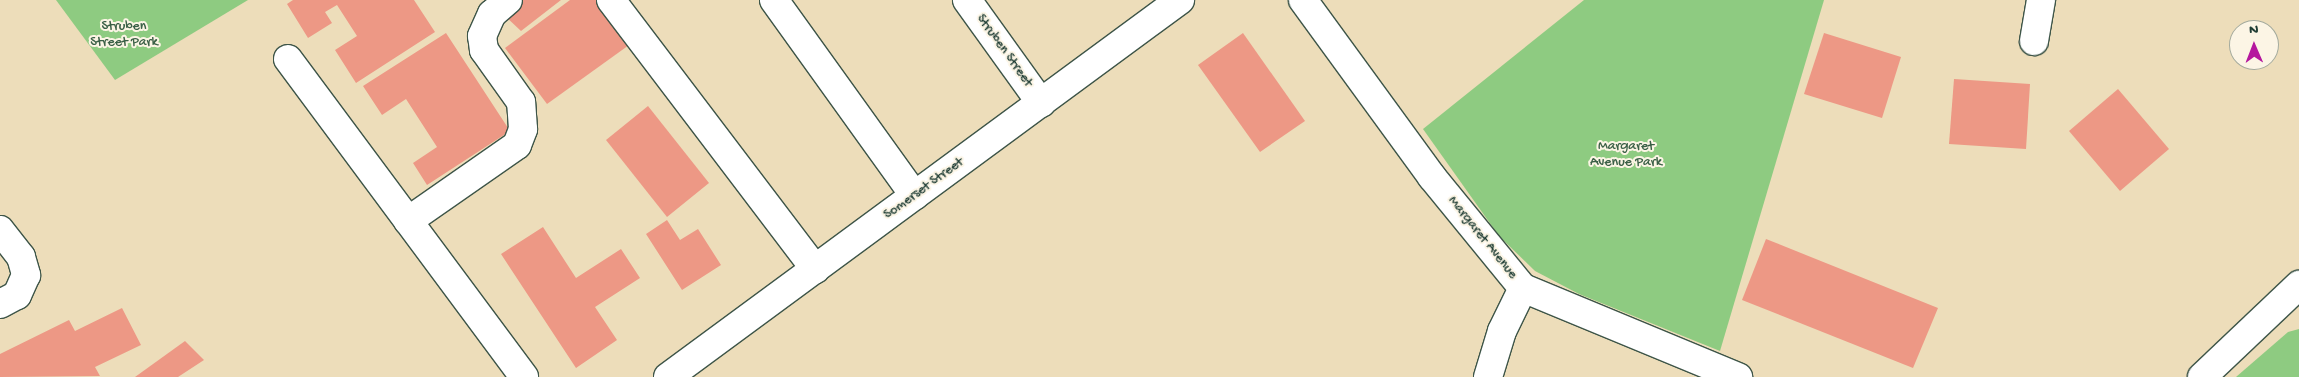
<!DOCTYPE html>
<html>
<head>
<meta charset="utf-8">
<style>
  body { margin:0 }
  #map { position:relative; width:2299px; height:377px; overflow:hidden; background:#edddba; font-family:"Gochi Hand",sans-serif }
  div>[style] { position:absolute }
  .green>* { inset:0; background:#8ecb81 }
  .building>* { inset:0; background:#ed9885 }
  .roads { filter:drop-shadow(1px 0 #3e5548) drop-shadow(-1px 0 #3e5548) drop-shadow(0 1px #3e5548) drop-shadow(0 -1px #3e5548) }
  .minor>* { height:28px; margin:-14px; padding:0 14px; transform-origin:14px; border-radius:14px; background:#fff }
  span { translate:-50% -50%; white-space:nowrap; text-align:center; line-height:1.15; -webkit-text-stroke:4px #fcf5e5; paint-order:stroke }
  .park-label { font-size:14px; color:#3b6047 }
  .street-label { font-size:14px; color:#1f3d34 }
  .north { position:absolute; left:2229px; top:20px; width:50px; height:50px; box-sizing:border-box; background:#fcf5e5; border:1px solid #a4ab9e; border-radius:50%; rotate:359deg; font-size:14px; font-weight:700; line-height:20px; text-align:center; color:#1f3d34 }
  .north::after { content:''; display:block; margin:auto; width:18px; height:22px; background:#b5179e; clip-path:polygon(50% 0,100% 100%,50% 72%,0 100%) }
</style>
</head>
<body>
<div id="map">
  <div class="green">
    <div style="clip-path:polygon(56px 0,248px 0,115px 80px)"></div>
    <div style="clip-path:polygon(1584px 0,1824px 0,1720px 351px,1579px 294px,1535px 271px,1499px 236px,1423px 129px)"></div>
    <div style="clip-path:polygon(2299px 329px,2299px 377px,2236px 377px,2288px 332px)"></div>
  </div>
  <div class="building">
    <div style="clip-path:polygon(293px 0,414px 0,435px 32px,356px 83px,335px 50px,357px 36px,337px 5px,325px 12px,332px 23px,308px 38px,287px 4px)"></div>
    <div style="clip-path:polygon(519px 0,561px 0,521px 31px,502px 13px)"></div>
    <div style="clip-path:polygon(570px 0,606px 0,636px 40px,547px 104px,505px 48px)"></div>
    <div style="clip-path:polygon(446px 33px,510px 131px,427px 185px,413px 163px,437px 147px,406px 99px,382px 115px,363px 86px)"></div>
    <div style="clip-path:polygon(1243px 33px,1305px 121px,1260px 152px,1198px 65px)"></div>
    <div style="clip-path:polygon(1824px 33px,1901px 57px,1882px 118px,1804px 94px)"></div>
    <div style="clip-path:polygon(1954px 79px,2030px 84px,2026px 149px,1949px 144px)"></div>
    <div style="clip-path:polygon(2118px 89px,2169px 149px,2120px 191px,2069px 131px)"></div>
    <div style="clip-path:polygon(648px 106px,709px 183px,667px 217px,606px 140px)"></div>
    <div style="clip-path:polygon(667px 220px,680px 240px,698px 229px,721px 265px,682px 290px,646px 234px)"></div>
    <div style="clip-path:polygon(543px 227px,576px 278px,621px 249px,640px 278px,595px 307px,617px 340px,576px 368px,501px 254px)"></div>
    <div style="clip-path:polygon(1766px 239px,1938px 308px,1913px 368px,1742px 300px)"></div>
    <div style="clip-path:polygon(122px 308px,141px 345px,95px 367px,100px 376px,0 377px,0 354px,69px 320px,75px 331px)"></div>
    <div style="clip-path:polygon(185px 341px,204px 360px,178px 377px,135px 377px)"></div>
  </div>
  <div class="roads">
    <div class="minor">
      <div style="left:611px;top:0;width:338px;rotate:52.8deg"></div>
      <div style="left:774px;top:0;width:241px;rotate:54.3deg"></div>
      <div style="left:967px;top:0;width:127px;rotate:54.3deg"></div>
      <div style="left:1303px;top:0;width:219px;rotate:53.9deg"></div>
      <div style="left:1432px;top:177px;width:144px;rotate:50.7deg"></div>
      <div style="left:1523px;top:288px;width:233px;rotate:22.5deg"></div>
      <div style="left:2034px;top:41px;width:42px;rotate:-80.3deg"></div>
      <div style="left:288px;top:59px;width:396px;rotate:53.4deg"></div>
      <div style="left:408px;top:221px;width:133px;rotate:-34.9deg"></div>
      <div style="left:517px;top:145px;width:17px;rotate:-69deg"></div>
      <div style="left:523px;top:129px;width:27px;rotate:-94deg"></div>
      <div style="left:521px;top:102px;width:64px;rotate:-125.4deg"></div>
      <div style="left:484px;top:50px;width:14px;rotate:-98deg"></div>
      <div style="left:482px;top:36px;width:24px;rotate:-66deg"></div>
      <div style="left:492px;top:14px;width:21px;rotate:-41deg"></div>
      <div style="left:0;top:230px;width:34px;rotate:52deg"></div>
      <div style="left:21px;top:257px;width:19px;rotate:74deg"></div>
      <div style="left:26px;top:275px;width:22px;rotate:114deg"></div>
      <div style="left:17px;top:295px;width:19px;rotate:152deg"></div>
      <div style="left:668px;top:377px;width:636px;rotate:-36.37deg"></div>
      <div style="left:1488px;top:377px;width:48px;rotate:-73.1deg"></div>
      <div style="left:1502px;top:331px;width:48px;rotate:-64deg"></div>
      <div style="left:2202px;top:377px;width:134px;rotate:-43.5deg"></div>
    </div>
  </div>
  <div class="park-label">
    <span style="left:124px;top:35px">Struben<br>Street Park</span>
    <span style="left:1626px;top:155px">Margaret<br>Avenue Park</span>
  </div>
  <div class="street-label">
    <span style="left:1004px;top:51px;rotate:54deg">Struben Street</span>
    <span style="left:924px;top:189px;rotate:-36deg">Somerset Street</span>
    <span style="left:1482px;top:238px;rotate:51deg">Margaret Avenue</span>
  </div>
  <div class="north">N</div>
</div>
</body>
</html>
